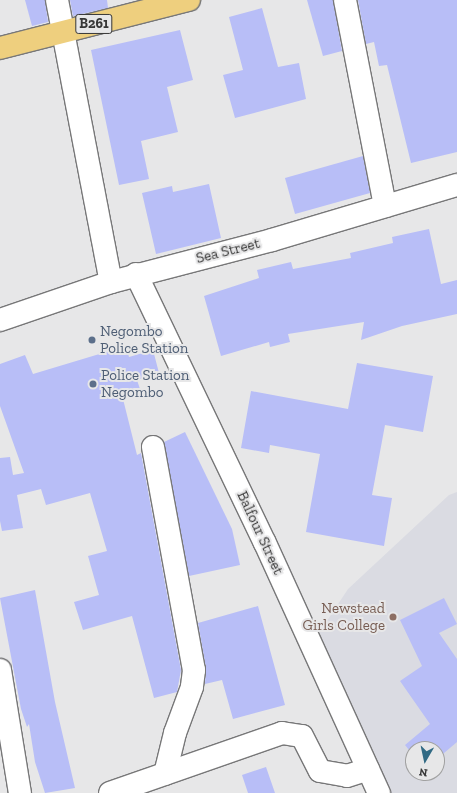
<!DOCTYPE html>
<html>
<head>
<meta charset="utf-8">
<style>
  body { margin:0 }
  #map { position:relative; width:457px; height:793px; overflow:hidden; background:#e7e7e8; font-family:"Zilla Slab",serif }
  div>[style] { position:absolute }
  .built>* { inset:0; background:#dadbe2 }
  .building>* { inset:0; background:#b8bef7 }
  .roads { filter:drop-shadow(1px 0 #777778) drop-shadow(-1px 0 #777778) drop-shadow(0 1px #777778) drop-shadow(0 -1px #777778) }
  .minor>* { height:22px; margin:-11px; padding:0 11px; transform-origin:11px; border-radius:11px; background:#fff }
  .major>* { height:22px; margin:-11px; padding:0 11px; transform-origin:11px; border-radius:11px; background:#eecf7e }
  .dots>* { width:11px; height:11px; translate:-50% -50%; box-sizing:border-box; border:2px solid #e7e7e8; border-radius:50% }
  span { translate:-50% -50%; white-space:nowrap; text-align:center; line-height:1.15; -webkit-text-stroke:4px #e7e7e8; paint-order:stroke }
  .shield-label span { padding:1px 3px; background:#e7e7e8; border:1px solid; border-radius:3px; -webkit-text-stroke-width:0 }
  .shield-label { font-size:14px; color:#373737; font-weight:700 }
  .street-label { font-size:15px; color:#373737 }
  .service-label { font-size:15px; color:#4e5e75 }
  .left { translate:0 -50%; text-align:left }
  .education-label { font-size:15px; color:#785e54 }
  .right { translate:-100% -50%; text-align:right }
  .north { position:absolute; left:405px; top:741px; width:40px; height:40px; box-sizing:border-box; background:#e7e7e8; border:1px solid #a1a1a1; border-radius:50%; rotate:189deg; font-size:11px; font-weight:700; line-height:16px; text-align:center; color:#373737 }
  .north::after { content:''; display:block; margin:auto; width:14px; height:18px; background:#316a84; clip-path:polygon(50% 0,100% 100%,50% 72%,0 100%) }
</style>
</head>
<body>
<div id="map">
  <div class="built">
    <div style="clip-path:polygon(evenodd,457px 492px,457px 793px,379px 793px,311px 645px,348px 589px,449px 495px,457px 492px,413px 749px,437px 749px,437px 773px,413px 773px,413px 749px)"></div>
  </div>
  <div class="building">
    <div style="clip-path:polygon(25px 0,45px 0,48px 22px,32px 26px)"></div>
    <div style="clip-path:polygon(70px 0,107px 0,108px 8px,73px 16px)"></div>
    <div style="clip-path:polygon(307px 0,333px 0,342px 51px,323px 56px)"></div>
    <div style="clip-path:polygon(358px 0,457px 0,457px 152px,411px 163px,387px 65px,379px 66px,374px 42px,366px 44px)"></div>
    <div style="clip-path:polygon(262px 8px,278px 67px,299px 63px,306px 99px,235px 118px,223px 75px,243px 70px,229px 17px)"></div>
    <div style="clip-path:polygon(180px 30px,193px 80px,167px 87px,178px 132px,141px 141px,149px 179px,119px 185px,91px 50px)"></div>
    <div style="clip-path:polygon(363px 156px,370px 193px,295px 214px,285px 178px)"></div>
    <div style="clip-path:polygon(209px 184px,221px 238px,156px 254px,142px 193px,172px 186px,173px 192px)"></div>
    <div style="clip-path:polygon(429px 229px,441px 284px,457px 280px,457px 314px,402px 326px,361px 340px,364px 322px,288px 334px,290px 342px,270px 347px,269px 342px,221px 356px,204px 296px,259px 278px,257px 270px,291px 262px,293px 269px,351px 258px,350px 253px,393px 243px,392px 237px)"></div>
    <div style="clip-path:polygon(126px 346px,129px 357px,153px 350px,159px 373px,137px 380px,140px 389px,122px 395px,137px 455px,141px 453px,181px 670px,177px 692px,154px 698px,132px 616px,83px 630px,74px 602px,99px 595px,88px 556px,107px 551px,90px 493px,46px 505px,41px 489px,17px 495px,23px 528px,2px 531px,0 521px,0 458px,10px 457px,13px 475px,24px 473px,0 406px,0 364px,25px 355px,33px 374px)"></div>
    <div style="clip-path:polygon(357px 363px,433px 376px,423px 432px,385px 425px,372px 495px,392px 498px,384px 546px,306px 532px,320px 454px,270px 445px,269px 453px,241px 448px,251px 391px,348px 409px)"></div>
    <div style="clip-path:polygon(185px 432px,232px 529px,240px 565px,189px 576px,164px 442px)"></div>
    <div style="clip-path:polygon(35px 590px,55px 702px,75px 788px,45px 793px,35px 762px,29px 724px,27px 727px,21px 709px,0 598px)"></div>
    <div style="clip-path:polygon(444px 598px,457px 624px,439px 633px,457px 659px,457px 742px,437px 759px,437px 749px,413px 749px,413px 755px,405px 745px,430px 724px,400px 681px,422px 666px,400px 620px)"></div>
    <div style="clip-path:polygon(258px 606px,285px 705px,233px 719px,222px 680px,205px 684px,206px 668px,198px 623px)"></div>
    <div style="clip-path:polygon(266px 767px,275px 793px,248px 793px,242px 775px)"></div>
  </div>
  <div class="roads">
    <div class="minor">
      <div style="left:57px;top:0;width:287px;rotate:79.2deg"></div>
      <div style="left:345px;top:0;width:210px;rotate:79deg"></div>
      <div style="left:136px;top:274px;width:298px;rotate:64.4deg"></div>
      <div style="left:265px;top:543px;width:275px;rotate:65.5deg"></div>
      <div style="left:0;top:320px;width:117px;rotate:-18.9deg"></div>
      <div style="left:111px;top:282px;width:166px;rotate:-14.6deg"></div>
      <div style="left:272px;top:240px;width:193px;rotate:-16.6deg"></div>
      <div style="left:153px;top:447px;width:227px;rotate:79.6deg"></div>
      <div style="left:194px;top:670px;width:17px;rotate:97deg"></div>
      <div style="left:192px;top:687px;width:49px;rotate:110.3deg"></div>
      <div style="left:175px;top:733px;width:42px;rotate:103.7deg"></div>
      <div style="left:0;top:670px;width:125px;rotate:80.8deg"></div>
      <div style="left:110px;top:793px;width:182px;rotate:-19.2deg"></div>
      <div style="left:282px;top:733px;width:20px;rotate:9deg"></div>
      <div style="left:302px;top:736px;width:39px;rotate:63deg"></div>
      <div style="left:320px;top:771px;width:27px;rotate:10deg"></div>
      <div style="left:347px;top:776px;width:22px;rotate:-18deg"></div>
    </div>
    <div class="major">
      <div style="left:0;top:48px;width:195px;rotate:-14.3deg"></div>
    </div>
  </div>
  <div class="dots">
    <div style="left:92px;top:340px;background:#5c6f8a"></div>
    <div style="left:93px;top:384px;background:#5c6f8a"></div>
    <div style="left:393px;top:617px;background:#8d6e63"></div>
  </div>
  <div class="shield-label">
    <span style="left:94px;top:24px">B261</span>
  </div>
  <div class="street-label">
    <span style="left:228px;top:251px;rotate:-14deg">Sea Street</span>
    <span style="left:260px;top:533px;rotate:65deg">Balfour Street</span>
  </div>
  <div class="service-label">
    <span class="left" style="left:100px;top:340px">Negombo<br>Police Station</span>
    <span class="left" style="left:101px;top:384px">Police Station<br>Negombo</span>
  </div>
  <div class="education-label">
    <span class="right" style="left:385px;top:617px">Newstead<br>Girls College</span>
  </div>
  <div class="north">N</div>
</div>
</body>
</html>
